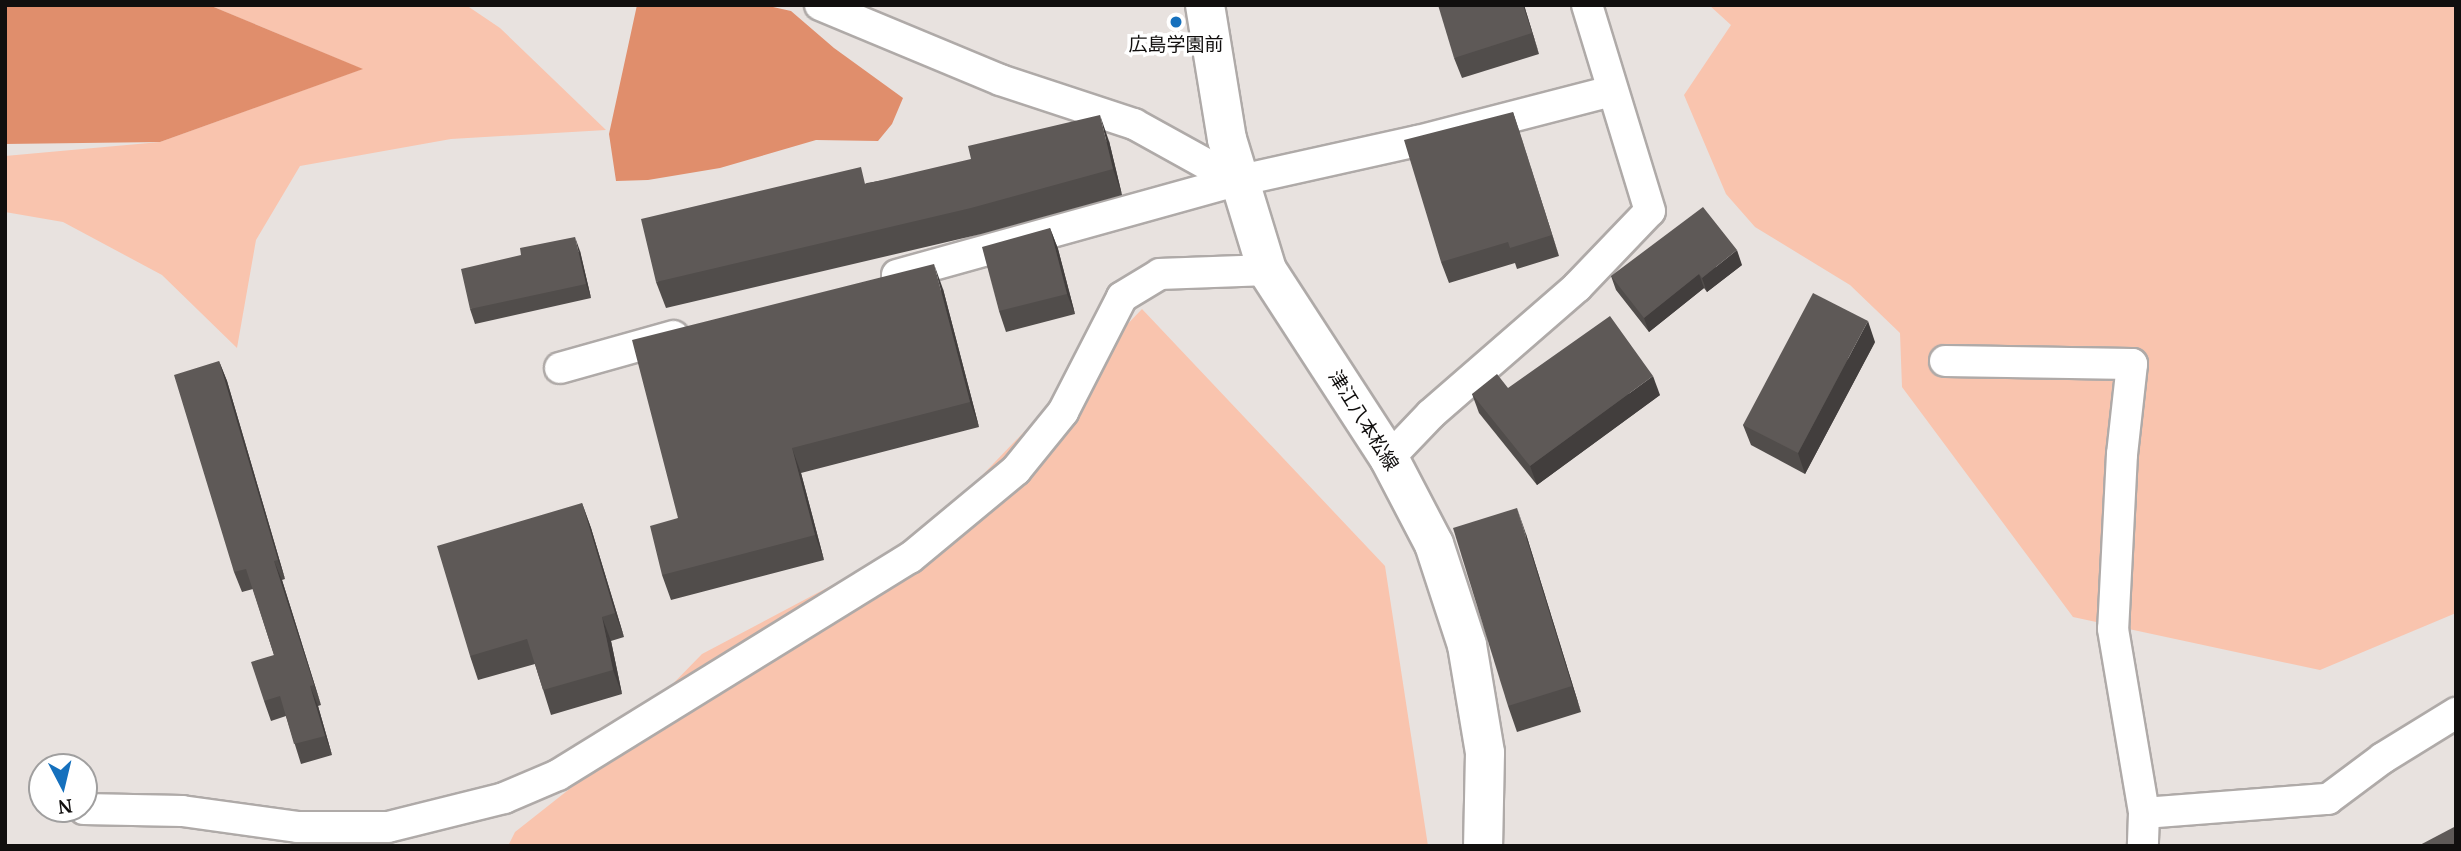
<!DOCTYPE html>
<html>
<head>
<meta charset="utf-8">
<style>
  body { margin:0 }
  #map { position:relative; width:2461px; height:851px; overflow:hidden; background:#e8e2df; font-family:"PT Serif","Noto Sans JP",serif }
  div>[style] { position:absolute }
  .green>* { inset:0; background:#f9c4ae }
  .water>* { inset:0; background:#e08e6c }
  .roads { filter:drop-shadow(2px 0 #afaaa8) drop-shadow(-2px 0 #afaaa8) drop-shadow(0 2px #afaaa8) drop-shadow(0 -2px #afaaa8) }
  .street>* { height:30px; margin:-15px; padding:0 15px; transform-origin:15px; border-radius:15px; background:#fff }
  .secondary>* { height:38px; margin:-19px; padding:0 19px; transform-origin:19px; border-radius:19px; background:#fff }
  .wall>* { inset:0; background:#514d4b }
  .shaded-wall>* { inset:0; background:#423e3d }
  .building>* { inset:0; background:#5e5957 }
  .dots>* { width:19px; height:19px; translate:-50% -50%; box-sizing:border-box; border:4px solid #fff; border-radius:50% }
  span { translate:-50% -50%; white-space:nowrap; text-align:center; line-height:1.15; -webkit-text-stroke:7px #fff; paint-order:stroke }
  .poi-label { font-size:19px; color:#110f0e }
  .street-label { font-size:19px; color:#110f0e }
  .frame { position:absolute; inset:0; border:7px solid #110f0e; pointer-events:none }
  .north { position:absolute; left:28px; top:753px; width:70px; height:70px; box-sizing:border-box; background:#fff; border:2px solid #a09f9f; border-radius:50%; rotate:173deg; font-size:19px; font-weight:700; line-height:28px; text-align:center; color:#110f0e }
  .north::after { content:''; display:block; margin:auto; width:24px; height:32px; background:#1570bd; clip-path:polygon(50% 0,100% 100%,50% 72%,0 100%) }
</style>
</head>
<body>
<div id="map">
  <div class="green">
    <div style="clip-path:polygon(209px 5px,466px 5px,500px 28px,606px 130px,451px 139px,300px 166px,256px 240px,237px 348px,162px 275px,63px 222px,5px 212px,5px 156px,160px 142px,362px 69px)"></div>
    <div style="clip-path:polygon(1709px 5px,2456px 5px,2456px 613px,2320px 670px,2073px 617px,1902px 387px,1900px 333px,1850px 285px,1755px 227px,1726px 194px,1684px 95px,1731px 25px)"></div>
    <div style="clip-path:polygon(1142px 309px,1385px 566px,1428px 846px,508px 846px,515px 832px,572px 787px,702px 654px,923px 537px)"></div>
  </div>
  <div class="water">
    <div style="clip-path:polygon(5px 5px,209px 5px,363px 69px,160px 142px,5px 144px)"></div>
    <div style="clip-path:polygon(637px 5px,764px 5px,791px 11px,834px 48px,903px 98px,892px 124px,878px 141px,816px 140px,720px 168px,648px 180px,616px 181px,609px 134px)"></div>
  </div>
  <div class="roads">
    <div class="street">
      <div style="left:820px;top:5px;width:195px;rotate:22.6deg"></div>
      <div style="left:1000px;top:80px;width:141px;rotate:18.2deg"></div>
      <div style="left:1134px;top:124px;width:118px;rotate:29deg"></div>
      <div style="left:897px;top:275px;width:353px;rotate:-15.5deg"></div>
      <div style="left:1237px;top:181px;width:185px;rotate:-12.5deg"></div>
      <div style="left:1418px;top:141px;width:200px;rotate:-14.5deg"></div>
      <div style="left:1945px;top:361px;width:187px;rotate:0.9deg"></div>
      <div style="left:2132px;top:364px;width:91px;rotate:96.3deg"></div>
      <div style="left:2122px;top:454px;width:175px;rotate:92.9deg"></div>
      <div style="left:2113px;top:629px;width:187px;rotate:80.4deg"></div>
      <div style="left:2144px;top:813px;width:33px;rotate:92deg"></div>
      <div style="left:560px;top:368px;width:118px;rotate:-15.7deg"></div>
      <div style="left:1389px;top:458px;width:61px;rotate:-46.3deg"></div>
      <div style="left:1431px;top:414px;width:194px;rotate:-41deg"></div>
      <div style="left:1577px;top:287px;width:105px;rotate:-46.2deg"></div>
      <div style="left:1650px;top:211px;width:215px;rotate:-107deg"></div>
      <div style="left:84px;top:809px;width:98px;rotate:1.2deg"></div>
      <div style="left:182px;top:811px;width:116px;rotate:7.9deg"></div>
      <div style="left:297px;top:827px;width:91px"></div>
      <div style="left:388px;top:827px;width:120px;rotate:-14deg"></div>
      <div style="left:504px;top:798px;width:59px;rotate:-23.1deg"></div>
      <div style="left:558px;top:775px;width:414px;rotate:-31.7deg"></div>
      <div style="left:910px;top:558px;width:138px;rotate:-39.7deg"></div>
      <div style="left:1016px;top:470px;width:75px;rotate:-51deg"></div>
      <div style="left:1063px;top:412px;width:129px;rotate:-62.8deg"></div>
      <div style="left:1122px;top:297px;width:44px;rotate:-31.2deg"></div>
      <div style="left:1160px;top:274px;width:107px;rotate:-2.1deg"></div>
      <div style="left:2144px;top:813px;width:185px;rotate:-4.4deg"></div>
      <div style="left:2328px;top:799px;width:69px;rotate:-36.7deg"></div>
      <div style="left:2383px;top:758px;width:86px;rotate:-31.7deg"></div>
    </div>
    <div class="secondary">
      <div style="left:1205px;top:5px;width:136px;rotate:80.7deg"></div>
      <div style="left:1227px;top:139px;width:137px;rotate:73deg"></div>
      <div style="left:1267px;top:270px;width:224px;rotate:57deg"></div>
      <div style="left:1389px;top:458px;width:97px;rotate:62.4deg"></div>
      <div style="left:1434px;top:544px;width:106px;rotate:71.9deg"></div>
      <div style="left:1467px;top:645px;width:109px;rotate:80.5deg"></div>
      <div style="left:1485px;top:753px;width:93px;rotate:91.2deg"></div>
    </div>
  </div>
  <div class="wall">
    <div style="clip-path:polygon(1524px 5px,1539px 54px,1462px 78px,1454px 58px)"></div>
    <div style="clip-path:polygon(1513px 112px,1559px 256px,1517px 269px,1515px 263px,1449px 283px,1441px 262px)"></div>
    <div style="clip-path:polygon(1109px 141px,1122px 195px,981px 234px,666px 308px,656px 282px,867px 183px)"></div>
    <div style="clip-path:polygon(1050px 228px,1058px 249px,1075px 314px,1006px 332px,999px 311px)"></div>
    <div style="clip-path:polygon(580px 251px,591px 298px,475px 324px,470px 309px)"></div>
    <div style="clip-path:polygon(1742px 265px,1707px 292px,1704px 288px,1649px 332px,1616px 290px,1611px 276px)"></div>
    <div style="clip-path:polygon(943px 289px,979px 427px,801px 473px,824px 560px,671px 600px,662px 575px,678px 518px)"></div>
    <div style="clip-path:polygon(1875px 342px,1805px 474px,1751px 445px,1743px 425px)"></div>
    <div style="clip-path:polygon(219px 361px,227px 381px,285px 579px,282px 580px,321px 705px,318px 706px,332px 755px,301px 764px,286px 716px,271px 721px,264px 701px,274px 655px,253px 589px,242px 592px,234px 572px)"></div>
    <div style="clip-path:polygon(1508px 388px,1660px 395px,1537px 485px,1479px 413px,1472px 394px)"></div>
    <div style="clip-path:polygon(582px 503px,591px 528px,624px 637px,611px 641px,622px 694px,551px 715px,535px 664px,478px 680px,470px 656px)"></div>
    <div style="clip-path:polygon(1526px 534px,1581px 712px,1517px 732px,1508px 706px)"></div>
  </div>
  <div class="shaded-wall">
    <div style="clip-path:polygon(1523px 5px,1524px 5px,1539px 54px,1532px 33px)"></div>
    <div style="clip-path:polygon(1513px 112px,1520px 133px,1559px 256px,1552px 235px)"></div>
    <div style="clip-path:polygon(1100px 115px,1109px 141px,1122px 195px,1113px 169px)"></div>
    <div style="clip-path:polygon(1050px 228px,1058px 249px,1075px 314px,1067px 294px)"></div>
    <div style="clip-path:polygon(575px 237px,580px 251px,591px 298px,586px 284px)"></div>
    <div style="clip-path:polygon(1737px 250px,1742px 265px,1707px 292px,1702px 278px)"></div>
    <div style="clip-path:polygon(934px 264px,943px 289px,979px 427px,970px 402px)"></div>
    <div style="clip-path:polygon(1699px 274px,1704px 288px,1649px 332px,1644px 318px)"></div>
    <div style="clip-path:polygon(1868px 321px,1875px 342px,1805px 474px,1798px 453px)"></div>
    <div style="clip-path:polygon(219px 361px,227px 381px,285px 579px,278px 560px)"></div>
    <div style="clip-path:polygon(1653px 376px,1660px 395px,1537px 485px,1530px 466px)"></div>
    <div style="clip-path:polygon(792px 448px,801px 473px,824px 560px,815px 535px)"></div>
    <div style="clip-path:polygon(582px 503px,591px 528px,624px 637px,615px 613px)"></div>
    <div style="clip-path:polygon(1517px 508px,1526px 534px,1581px 712px,1572px 686px)"></div>
    <div style="clip-path:polygon(274px 561px,282px 580px,321px 705px,314px 685px)"></div>
    <div style="clip-path:polygon(602px 617px,611px 641px,622px 694px,613px 670px)"></div>
    <div style="clip-path:polygon(310px 686px,318px 706px,332px 755px,325px 736px)"></div>
  </div>
  <div class="building">
    <div style="clip-path:polygon(1438px 5px,1523px 5px,1532px 33px,1454px 58px)"></div>
    <div style="clip-path:polygon(1513px 112px,1552px 235px,1510px 248px,1508px 242px,1441px 262px,1404px 140px)"></div>
    <div style="clip-path:polygon(1100px 115px,1113px 169px,971px 208px,656px 282px,641px 219px,861px 167px,865px 184px,971px 159px,968px 146px)"></div>
    <div style="clip-path:polygon(1703px 207px,1737px 250px,1702px 278px,1699px 274px,1644px 318px,1611px 276px)"></div>
    <div style="clip-path:polygon(1050px 228px,1067px 294px,999px 311px,982px 247px)"></div>
    <div style="clip-path:polygon(575px 237px,586px 284px,470px 309px,461px 269px,521px 255px,520px 248px)"></div>
    <div style="clip-path:polygon(934px 264px,970px 402px,792px 448px,815px 535px,662px 575px,650px 526px,678px 518px,632px 340px)"></div>
    <div style="clip-path:polygon(1813px 293px,1868px 321px,1798px 453px,1743px 425px)"></div>
    <div style="clip-path:polygon(1610px 316px,1653px 376px,1530px 466px,1472px 394px,1497px 374px,1508px 388px)"></div>
    <div style="clip-path:polygon(219px 361px,278px 560px,274px 561px,314px 685px,310px 686px,325px 736px,294px 744px,280px 696px,264px 701px,251px 662px,274px 655px,246px 569px,234px 572px,174px 375px)"></div>
    <div style="clip-path:polygon(582px 503px,615px 613px,602px 617px,613px 670px,543px 690px,527px 639px,470px 656px,437px 546px)"></div>
    <div style="clip-path:polygon(1517px 508px,1572px 686px,1508px 706px,1453px 528px)"></div>
    <div style="clip-path:polygon(2456px 826px,2456px 846px,2418px 846px)"></div>
  </div>
  <div class="dots">
    <div style="left:1176px;top:22px;background:#1570bd"></div>
  </div>
  <div class="poi-label">
    <span style="left:1176px;top:44px">広島学園前</span>
  </div>
  <div class="street-label">
    <span style="left:1364px;top:420px;rotate:58deg">津江八本松線</span>
  </div>
  <div class="frame"></div>
  <div class="north">N</div>
</div>
</body>
</html>
